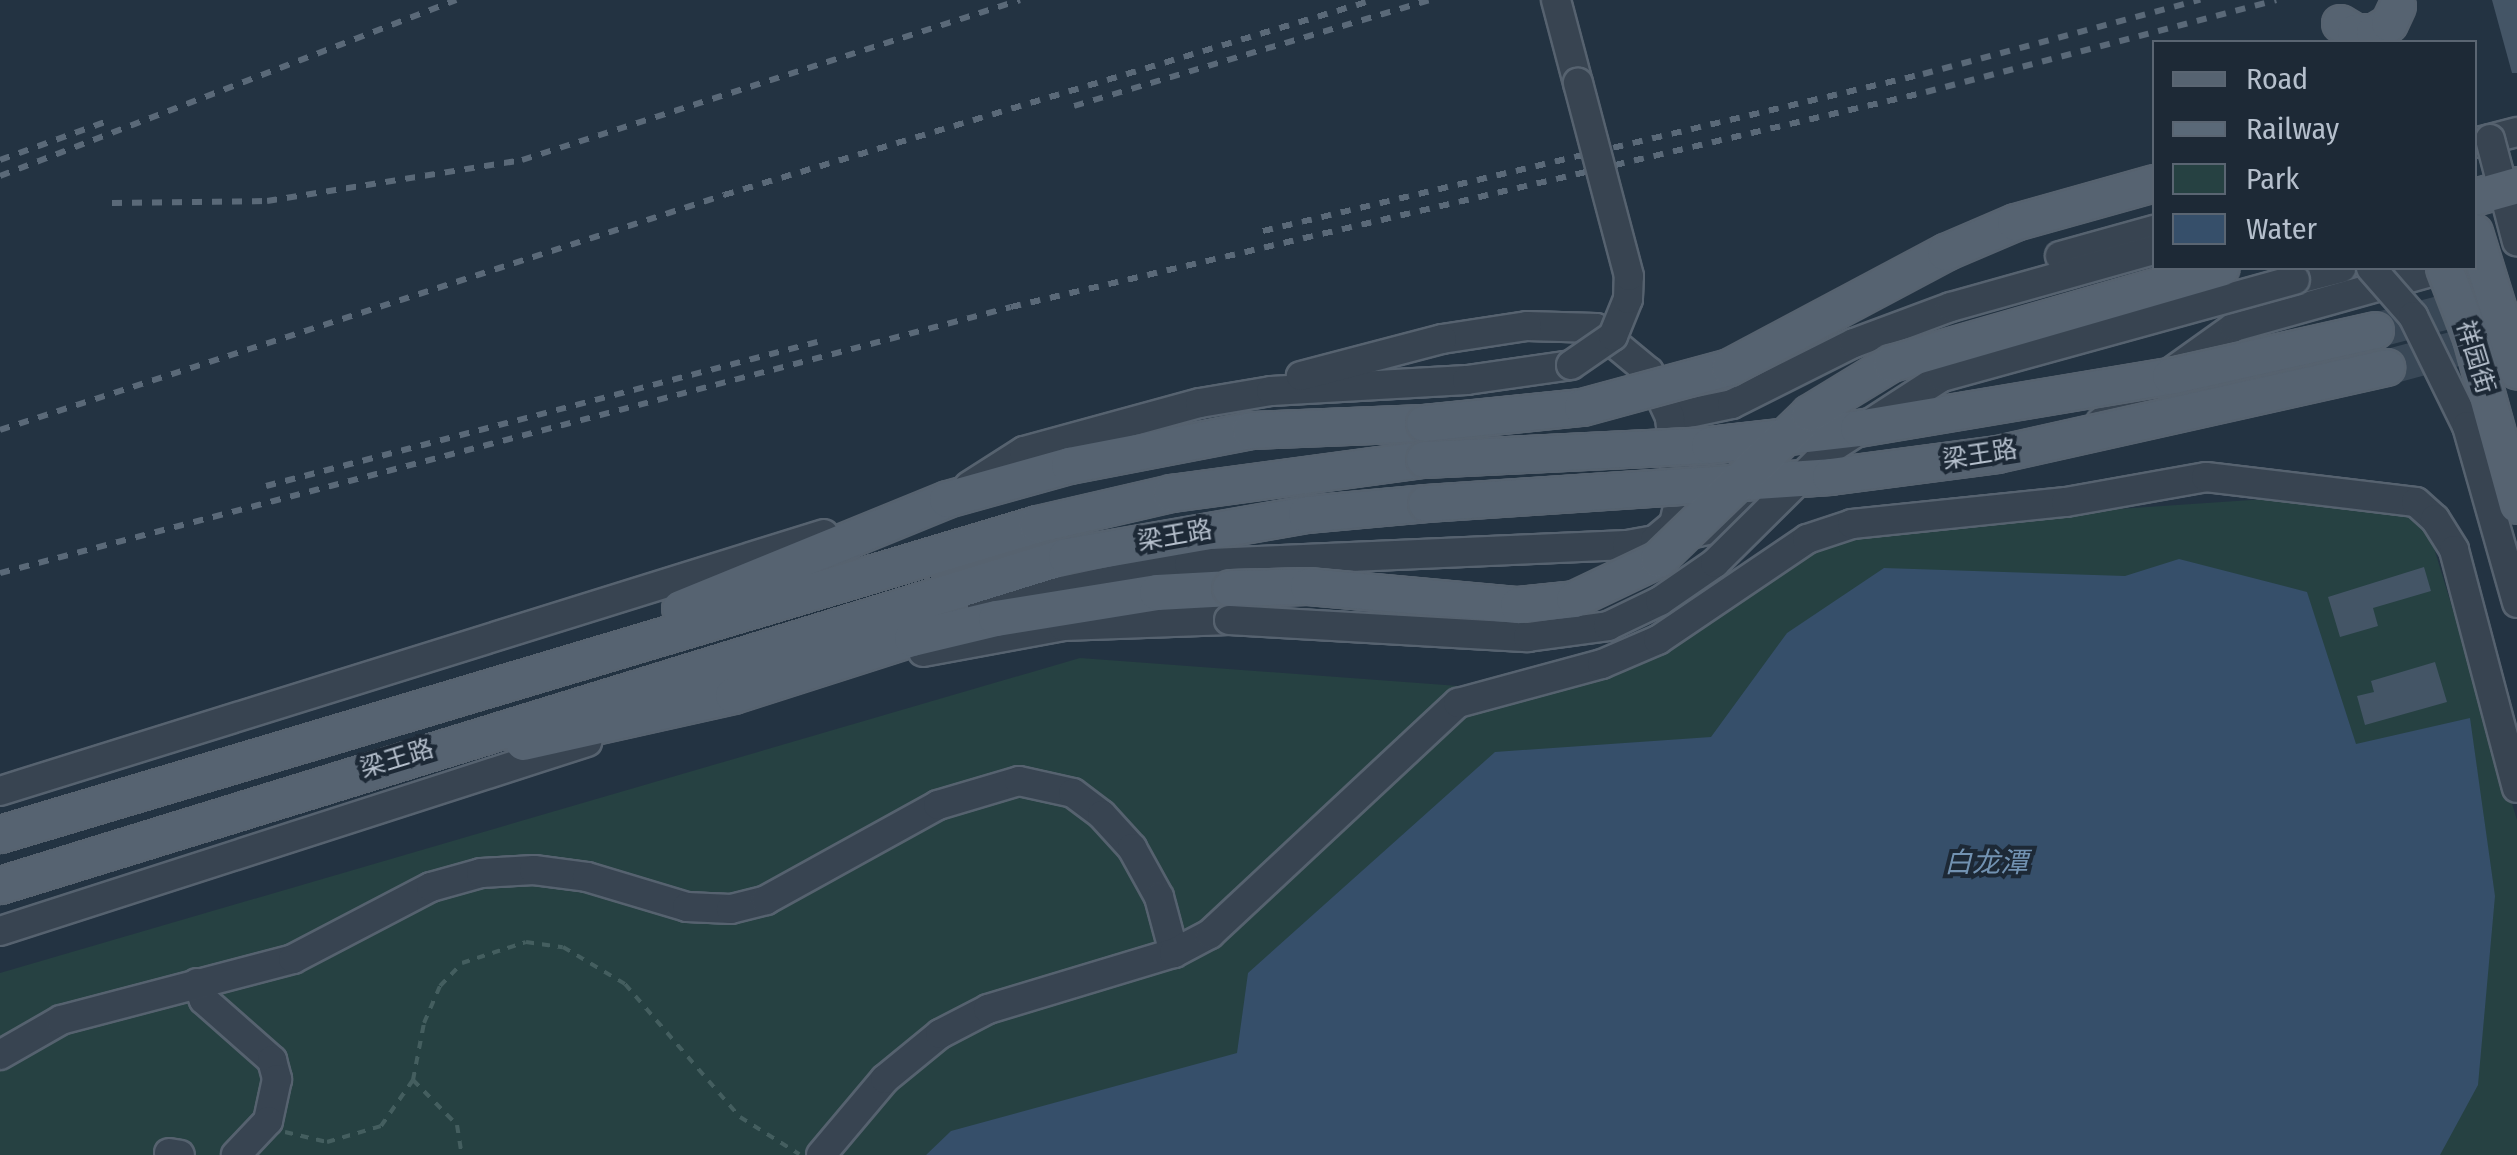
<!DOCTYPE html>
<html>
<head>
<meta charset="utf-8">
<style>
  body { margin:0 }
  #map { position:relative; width:2517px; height:1155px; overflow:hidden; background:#233342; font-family:"Fira Sans Condensed","Noto Sans SC",sans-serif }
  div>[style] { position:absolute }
  .green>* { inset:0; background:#264142 }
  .water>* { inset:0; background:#364f6a }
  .building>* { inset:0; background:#456 }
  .major-tunnel>* { height:35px; margin-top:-17.5px; transform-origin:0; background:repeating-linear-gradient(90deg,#394857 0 35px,transparent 0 53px) }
  .path>* { height:4px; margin-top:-2px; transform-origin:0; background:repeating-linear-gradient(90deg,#445e5f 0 8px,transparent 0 16px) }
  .roads { filter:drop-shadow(2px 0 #56626f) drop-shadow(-2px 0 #56626f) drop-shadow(0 2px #56626f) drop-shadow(0 -2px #56626f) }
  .minor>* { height:28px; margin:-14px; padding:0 14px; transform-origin:14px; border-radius:14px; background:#384451 }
  .major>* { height:35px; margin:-17.5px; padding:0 17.5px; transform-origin:17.5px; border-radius:17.5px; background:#566371 }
  .rail>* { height:6px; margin-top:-3px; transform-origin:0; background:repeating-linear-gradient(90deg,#5a6978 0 10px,transparent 0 20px) }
  .bridges { filter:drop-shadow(2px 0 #56626f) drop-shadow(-2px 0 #56626f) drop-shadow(0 2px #56626f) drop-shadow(0 -2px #56626f) }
  .minor-bridge>* { height:28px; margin:-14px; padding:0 14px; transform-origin:14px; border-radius:14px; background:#384451 }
  .major-bridge>* { height:35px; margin:-17.5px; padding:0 17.5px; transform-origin:17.5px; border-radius:17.5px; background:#566371 }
  span { translate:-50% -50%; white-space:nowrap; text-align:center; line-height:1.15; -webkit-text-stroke:8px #1d2936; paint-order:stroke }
  .street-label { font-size:25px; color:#b5bfcc }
  .water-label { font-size:28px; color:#7292b1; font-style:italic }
  .legend { position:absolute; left:2152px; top:40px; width:325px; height:230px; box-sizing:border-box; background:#1d2936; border:2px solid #5a6572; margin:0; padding:12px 18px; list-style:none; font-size:30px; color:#b5bfcc }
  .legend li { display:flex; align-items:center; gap:20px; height:50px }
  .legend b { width:50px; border:2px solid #5a6572 }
</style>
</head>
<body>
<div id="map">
  <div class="green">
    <div style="clip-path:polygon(2416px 489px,2517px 820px,2517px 1155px,0 1155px,0 973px,1080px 658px,1554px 693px,1850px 527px)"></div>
  </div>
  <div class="water">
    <div style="clip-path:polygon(2179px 559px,2307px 592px,2356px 744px,2470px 718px,2495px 896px,2478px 1085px,2440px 1155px,926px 1155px,951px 1131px,1237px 1053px,1248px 973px,1495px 752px,1711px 737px,1787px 633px,1884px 568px,2125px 576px)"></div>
  </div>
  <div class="building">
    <div style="clip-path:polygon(2492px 0,2517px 0,2517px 73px,2512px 73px)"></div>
    <div style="clip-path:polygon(2424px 567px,2431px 591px,2373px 608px,2378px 626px,2340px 637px,2328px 597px)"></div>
    <div style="clip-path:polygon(2435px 662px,2447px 702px,2365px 725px,2357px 696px,2374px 692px,2371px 681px)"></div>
  </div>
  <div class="major-tunnel">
    <div style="left:2375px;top:330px;width:147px;rotate:-14.6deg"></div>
    <div style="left:2386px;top:367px;width:119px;rotate:-15.1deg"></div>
  </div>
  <div class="path">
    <div style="left:413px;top:1080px;width:63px;rotate:45.6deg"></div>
    <div style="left:457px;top:1125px;width:30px;rotate:81deg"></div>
    <div style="left:285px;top:1132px;width:43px;rotate:13.4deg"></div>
    <div style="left:327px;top:1142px;width:56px;rotate:-16.5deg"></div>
    <div style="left:381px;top:1126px;width:56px;rotate:-55.2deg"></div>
    <div style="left:413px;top:1080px;width:58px;rotate:-79.1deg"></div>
    <div style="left:424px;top:1023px;width:40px;rotate:-66.6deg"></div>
    <div style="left:440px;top:986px;width:32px;rotate:-46deg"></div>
    <div style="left:462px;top:963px;width:67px;rotate:-18.2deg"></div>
    <div style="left:526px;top:942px;width:37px;rotate:8deg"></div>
    <div style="left:563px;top:947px;width:72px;rotate:30.8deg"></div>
    <div style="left:625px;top:984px;width:176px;rotate:49.2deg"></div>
    <div style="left:740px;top:1117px;width:70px;rotate:32.1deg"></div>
  </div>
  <div class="roads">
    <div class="minor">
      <div style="left:1556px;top:0;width:86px;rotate:75.2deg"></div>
      <div style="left:2474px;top:143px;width:44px;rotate:-14.3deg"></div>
      <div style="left:2060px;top:256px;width:98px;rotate:-15.5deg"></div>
      <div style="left:2295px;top:280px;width:48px;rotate:-14.6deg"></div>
      <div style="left:1670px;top:417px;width:63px;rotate:-11.8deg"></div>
      <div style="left:1732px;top:404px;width:136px;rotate:-26.6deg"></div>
      <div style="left:1854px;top:343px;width:103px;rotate:-20.4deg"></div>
      <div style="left:1951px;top:307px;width:211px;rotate:-15.7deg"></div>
      <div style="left:2101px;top:422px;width:163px;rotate:-35.5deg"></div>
      <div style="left:2234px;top:327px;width:219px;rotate:-15.6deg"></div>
      <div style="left:969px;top:486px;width:65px;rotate:-32.5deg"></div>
      <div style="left:1024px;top:451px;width:182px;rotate:-15.3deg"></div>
      <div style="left:1200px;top:403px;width:72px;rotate:-9.6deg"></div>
      <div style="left:1271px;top:391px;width:196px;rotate:-3.2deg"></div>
      <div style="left:1467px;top:380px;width:105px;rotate:-8.2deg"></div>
      <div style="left:1676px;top:537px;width:65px;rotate:-12.5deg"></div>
      <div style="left:1739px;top:523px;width:28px;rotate:-38deg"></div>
      <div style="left:982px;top:608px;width:212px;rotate:-12deg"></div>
      <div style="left:1189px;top:564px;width:438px;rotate:-2.5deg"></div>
      <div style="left:1627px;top:545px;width:28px;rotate:-10deg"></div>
      <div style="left:1655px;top:540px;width:25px;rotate:-40deg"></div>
      <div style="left:1674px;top:524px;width:22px;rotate:-77deg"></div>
      <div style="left:1679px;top:503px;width:86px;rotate:-96deg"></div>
      <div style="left:1670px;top:417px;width:50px;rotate:-115deg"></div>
      <div style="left:1649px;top:372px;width:69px;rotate:-140.3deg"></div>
      <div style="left:1596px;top:328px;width:69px;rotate:-178.3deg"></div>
      <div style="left:1527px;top:326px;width:86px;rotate:171.3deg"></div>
      <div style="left:1442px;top:339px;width:146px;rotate:165.3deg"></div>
      <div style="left:923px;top:652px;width:142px;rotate:-10.5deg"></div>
      <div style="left:1063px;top:626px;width:166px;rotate:-2.1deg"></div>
      <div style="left:0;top:791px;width:863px;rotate:-17.32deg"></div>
      <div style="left:0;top:931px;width:617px;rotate:-17.85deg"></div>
      <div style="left:197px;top:983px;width:18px;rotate:68deg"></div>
      <div style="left:204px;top:1000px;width:91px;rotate:41.4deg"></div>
      <div style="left:272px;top:1060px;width:20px;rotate:75deg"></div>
      <div style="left:277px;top:1079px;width:43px;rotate:102.1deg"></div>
      <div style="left:268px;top:1121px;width:47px;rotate:133.3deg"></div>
      <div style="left:0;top:1055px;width:70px;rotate:-29.8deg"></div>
      <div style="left:61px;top:1020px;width:240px;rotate:-14.7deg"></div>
      <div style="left:293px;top:959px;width:156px;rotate:-27.6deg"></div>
      <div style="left:431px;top:887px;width:52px;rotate:-15.6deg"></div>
      <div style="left:481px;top:873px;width:53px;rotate:-3.2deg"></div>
      <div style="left:534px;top:870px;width:53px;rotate:7.5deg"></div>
      <div style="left:587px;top:877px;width:104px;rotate:16.7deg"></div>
      <div style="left:687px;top:907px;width:44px;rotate:2.6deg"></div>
      <div style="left:731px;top:909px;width:36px;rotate:-14deg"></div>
      <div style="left:766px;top:900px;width:196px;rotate:-28.9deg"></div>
      <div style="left:938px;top:805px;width:84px;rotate:-16.5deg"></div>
      <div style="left:1019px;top:781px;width:55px;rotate:12.5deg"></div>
      <div style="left:1073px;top:793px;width:36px;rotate:37deg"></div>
      <div style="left:1102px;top:815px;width:45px;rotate:47.7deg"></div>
      <div style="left:1132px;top:848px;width:56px;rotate:61.1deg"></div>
      <div style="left:1159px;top:897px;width:58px;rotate:75deg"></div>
      <div style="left:169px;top:1153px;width:11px;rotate:10deg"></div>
      <div style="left:821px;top:1155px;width:99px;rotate:-49.9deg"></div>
      <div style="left:885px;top:1079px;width:71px;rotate:-39.3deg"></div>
      <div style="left:940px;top:1034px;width:54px;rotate:-27.5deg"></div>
      <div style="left:988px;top:1009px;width:194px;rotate:-16.8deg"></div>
      <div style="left:1174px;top:953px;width:41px;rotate:-27.8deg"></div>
      <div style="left:1210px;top:934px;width:339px;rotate:-43deg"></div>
      <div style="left:1458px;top:703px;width:149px;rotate:-15.2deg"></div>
      <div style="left:1602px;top:664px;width:61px;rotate:-23.2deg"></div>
      <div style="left:1658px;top:640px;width:180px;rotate:-34.1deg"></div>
      <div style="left:1807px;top:539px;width:47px;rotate:-18.4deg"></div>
      <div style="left:1852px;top:524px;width:215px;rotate:-5.9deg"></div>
      <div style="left:2066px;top:502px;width:142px;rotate:-10.1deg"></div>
      <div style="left:2206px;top:477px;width:211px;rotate:6.8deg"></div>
      <div style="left:2416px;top:502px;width:25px;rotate:42deg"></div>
      <div style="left:2435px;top:519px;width:36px;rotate:58deg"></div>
      <div style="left:2454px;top:550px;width:246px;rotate:75.2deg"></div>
    </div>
    <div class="major">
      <div style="left:2340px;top:23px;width:17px;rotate:31deg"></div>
      <div style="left:2355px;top:32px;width:19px"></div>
      <div style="left:2374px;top:32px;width:17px;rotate:-31deg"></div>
      <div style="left:2389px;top:23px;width:19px;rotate:-65deg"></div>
      <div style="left:680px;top:608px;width:288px;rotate:-22.2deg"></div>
      <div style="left:947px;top:499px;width:127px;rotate:-15.6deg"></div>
      <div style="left:1069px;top:465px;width:184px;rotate:-10.9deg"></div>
      <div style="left:1250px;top:430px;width:174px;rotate:-2.3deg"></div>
      <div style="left:523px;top:742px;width:215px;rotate:-12.6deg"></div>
      <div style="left:733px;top:695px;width:188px;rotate:-17.7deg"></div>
      <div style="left:912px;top:638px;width:86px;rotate:-13.4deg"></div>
      <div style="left:996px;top:618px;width:163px;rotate:-9.2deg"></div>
      <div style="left:1157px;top:592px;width:73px;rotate:-3.1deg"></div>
      <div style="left:0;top:834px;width:1082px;rotate:-16.64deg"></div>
      <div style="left:1037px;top:524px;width:138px;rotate:-13deg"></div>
      <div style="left:1171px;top:493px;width:255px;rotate:-7.7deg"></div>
      <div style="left:0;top:885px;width:1116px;rotate:-17.15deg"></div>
      <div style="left:1066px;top:556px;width:244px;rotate:-9.9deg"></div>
      <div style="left:1306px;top:514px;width:121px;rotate:-5.2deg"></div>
    </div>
  </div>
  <div class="rail">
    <div style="left:1074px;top:106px;width:370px;rotate:-16.6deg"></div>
    <div style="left:0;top:160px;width:115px;rotate:-19.9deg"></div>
    <div style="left:0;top:176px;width:489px;rotate:-21.1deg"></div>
    <div style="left:112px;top:203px;width:155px;rotate:-0.7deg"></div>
    <div style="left:267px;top:201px;width:258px;rotate:-9.1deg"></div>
    <div style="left:522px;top:160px;width:523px;rotate:-17.81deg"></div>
    <div style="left:1263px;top:231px;width:678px;rotate:-13.38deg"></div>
    <div style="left:1923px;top:74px;width:287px;rotate:-15deg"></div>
    <div style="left:0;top:430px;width:761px;rotate:-17.98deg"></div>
    <div style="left:724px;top:195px;width:678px;rotate:-16.72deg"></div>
    <div style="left:266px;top:486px;width:570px;rotate:-14.65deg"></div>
    <div style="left:0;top:573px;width:1045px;rotate:-14.74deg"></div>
    <div style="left:1011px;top:307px;width:940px;rotate:-13.22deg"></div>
    <div style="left:1926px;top:92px;width:362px;rotate:-14.7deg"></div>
  </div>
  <div class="bridges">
    <div class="minor-bridge">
      <div style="left:2490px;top:139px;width:106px;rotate:75.3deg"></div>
      <div style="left:2371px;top:268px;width:64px;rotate:48.8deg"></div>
      <div style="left:2413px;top:316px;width:123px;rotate:63.9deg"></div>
      <div style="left:2467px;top:426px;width:184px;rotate:74.2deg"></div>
      <div style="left:1571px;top:365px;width:51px;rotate:-34.6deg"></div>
      <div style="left:1613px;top:336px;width:40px;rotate:-68deg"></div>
      <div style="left:1628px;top:299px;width:23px;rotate:-88deg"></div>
      <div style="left:1629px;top:276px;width:200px;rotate:-104.8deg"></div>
      <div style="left:1229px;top:620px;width:299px;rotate:3.3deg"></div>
      <div style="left:1528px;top:637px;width:81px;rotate:-7.8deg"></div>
      <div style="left:1608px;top:626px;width:58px;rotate:-25.7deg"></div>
      <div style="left:1660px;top:601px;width:67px;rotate:-34.6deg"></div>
      <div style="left:1715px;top:563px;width:161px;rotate:-44.7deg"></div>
      <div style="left:1829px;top:450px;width:135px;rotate:-32.9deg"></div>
      <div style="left:1942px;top:377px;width:366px;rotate:-15.4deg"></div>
    </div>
    <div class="major-bridge">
      <div style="left:2474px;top:197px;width:45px;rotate:-15.6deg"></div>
      <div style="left:2474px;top:232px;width:145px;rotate:72.8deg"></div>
      <div style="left:2444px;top:268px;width:75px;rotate:68.9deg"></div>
      <div style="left:2471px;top:338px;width:173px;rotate:74.6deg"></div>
      <div style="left:1424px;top:423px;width:159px;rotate:-5.8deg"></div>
      <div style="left:1582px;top:407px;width:152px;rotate:-15.2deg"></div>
      <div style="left:1729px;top:367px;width:245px;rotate:-28deg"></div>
      <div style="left:1945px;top:252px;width:76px;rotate:-23.2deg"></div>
      <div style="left:2015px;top:222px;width:144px;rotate:-15.7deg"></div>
      <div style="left:1424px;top:459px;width:285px;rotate:-2.8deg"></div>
      <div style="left:1709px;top:445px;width:150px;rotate:-6.5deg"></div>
      <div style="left:1858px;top:428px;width:316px;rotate:-9.5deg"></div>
      <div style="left:2170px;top:376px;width:210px;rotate:-12.6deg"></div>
      <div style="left:1426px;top:503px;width:405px;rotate:-3.8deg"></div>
      <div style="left:1830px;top:476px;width:168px;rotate:-7.5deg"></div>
      <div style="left:1997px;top:454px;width:399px;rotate:-12.6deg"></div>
      <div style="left:1230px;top:588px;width:78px;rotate:-1.5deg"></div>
      <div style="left:1308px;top:586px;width:211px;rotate:5.2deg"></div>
      <div style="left:1518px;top:605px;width:56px;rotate:-6.1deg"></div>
      <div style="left:1574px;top:599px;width:93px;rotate:-25.5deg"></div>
      <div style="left:1658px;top:559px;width:210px;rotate:-44deg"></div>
      <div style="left:1809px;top:413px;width:96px;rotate:-31.4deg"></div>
      <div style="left:1891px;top:363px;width:343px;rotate:-16.1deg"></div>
    </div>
  </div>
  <div class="street-label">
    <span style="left:2475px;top:357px;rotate:73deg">祥园街</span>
    <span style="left:1980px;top:455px;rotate:-9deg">梁王路</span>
    <span style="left:1175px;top:536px;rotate:-10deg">梁王路</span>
    <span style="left:397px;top:759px;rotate:-17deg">梁王路</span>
  </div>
  <div class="water-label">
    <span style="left:1986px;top:863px">白龙潭</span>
  </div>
  <ul class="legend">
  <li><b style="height:12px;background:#566371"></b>Road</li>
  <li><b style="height:12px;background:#5a6978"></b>Railway</li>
  <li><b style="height:28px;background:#264142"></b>Park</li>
  <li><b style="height:28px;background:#364f6a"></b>Water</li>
  </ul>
</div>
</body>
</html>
